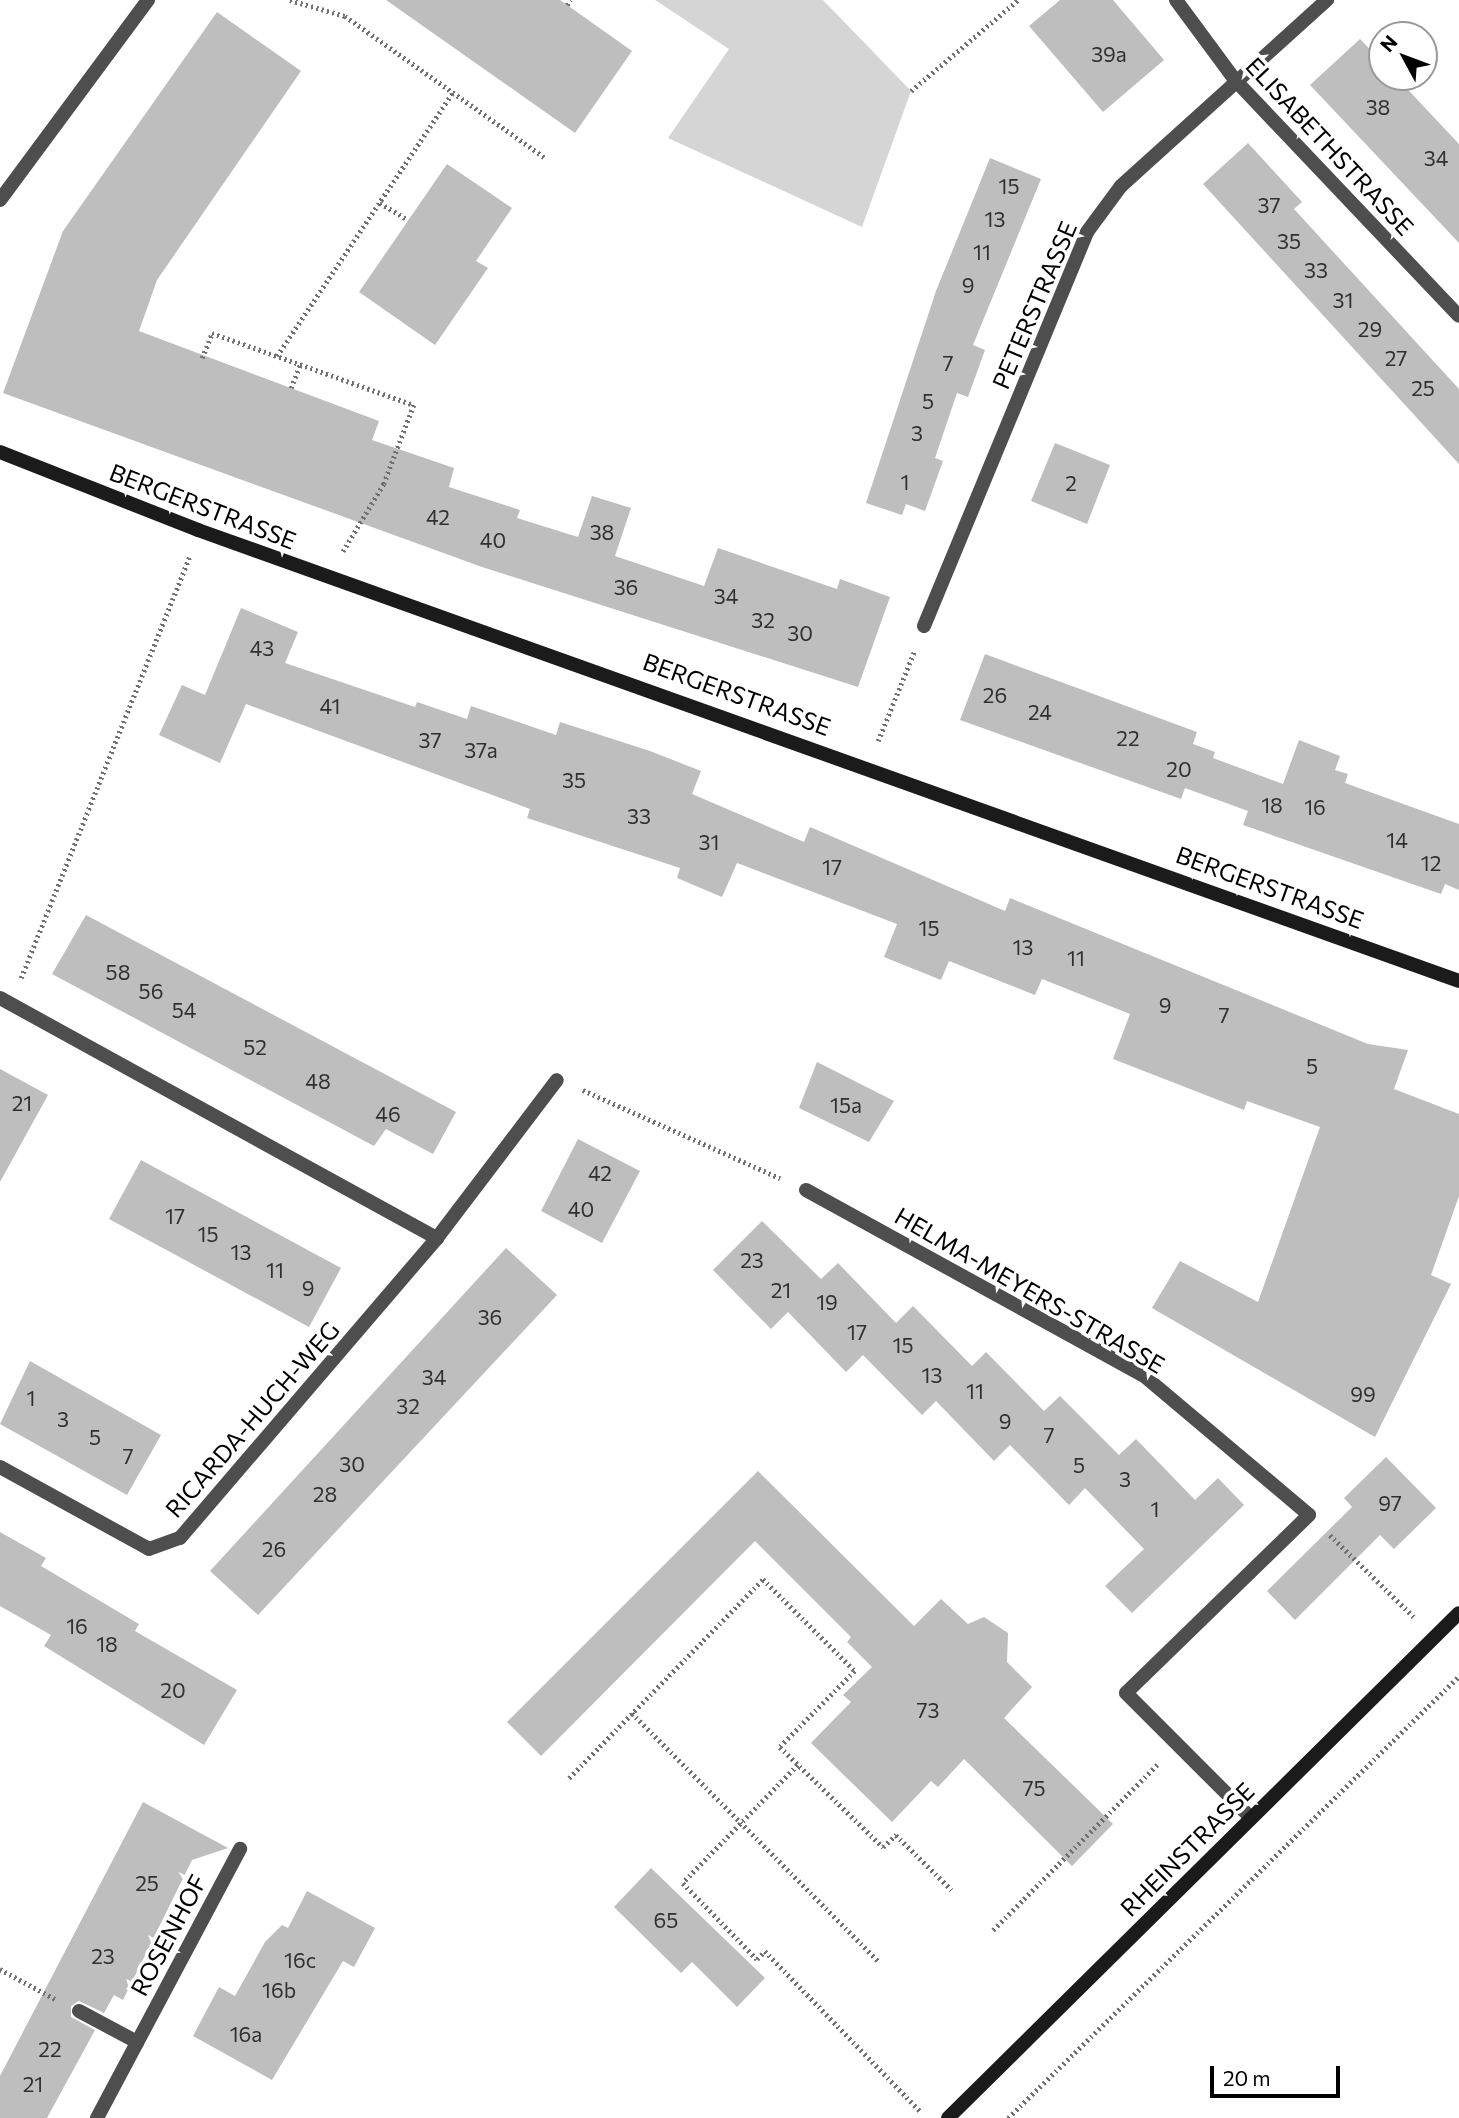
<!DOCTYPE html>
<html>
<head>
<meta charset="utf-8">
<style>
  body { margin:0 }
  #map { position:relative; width:1459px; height:2118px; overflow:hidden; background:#fff; font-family:Commissioner,sans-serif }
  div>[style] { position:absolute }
  .green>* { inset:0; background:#d5d5d5 }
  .building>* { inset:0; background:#bebebe }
  .path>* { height:4.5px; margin-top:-2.25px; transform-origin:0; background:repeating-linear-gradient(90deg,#707070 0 2px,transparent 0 5.5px) }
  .street>* { height:14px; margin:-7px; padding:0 7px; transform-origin:7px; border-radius:7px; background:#4e4e4e }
  .secondary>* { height:14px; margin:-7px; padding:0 7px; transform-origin:7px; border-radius:7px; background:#1b1b1b }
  span { translate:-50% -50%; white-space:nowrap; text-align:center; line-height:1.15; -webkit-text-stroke:7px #fff; paint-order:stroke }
  .number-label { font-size:21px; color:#303030 }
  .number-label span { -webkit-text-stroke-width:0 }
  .street-label { font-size:24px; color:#000 }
  .north { position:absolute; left:1368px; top:21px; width:70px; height:70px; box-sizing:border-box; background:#fff; border:2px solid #999; border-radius:50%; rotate:311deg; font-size:19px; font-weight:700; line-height:28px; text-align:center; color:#000 }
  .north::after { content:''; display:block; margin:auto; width:24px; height:32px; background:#000; clip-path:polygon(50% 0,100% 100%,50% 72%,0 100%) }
  .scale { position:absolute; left:1210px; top:2066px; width:130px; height:32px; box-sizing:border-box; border:4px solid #000; border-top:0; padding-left:9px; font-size:21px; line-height:24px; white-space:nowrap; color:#000; -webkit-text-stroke:5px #fff; paint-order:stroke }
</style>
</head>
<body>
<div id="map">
  <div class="green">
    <div style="clip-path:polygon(655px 0,823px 0,911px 91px,862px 227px,668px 138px,729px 49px)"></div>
  </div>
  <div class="building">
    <div style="clip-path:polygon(386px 0,560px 0,632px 51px,575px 133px)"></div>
    <div style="clip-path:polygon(1060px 0,1113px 0,1164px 60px,1103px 112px,1029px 26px)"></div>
    <div style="clip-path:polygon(217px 12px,301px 71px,157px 280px,139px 331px,379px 421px,372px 440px,454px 468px,449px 487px,520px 510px,517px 518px,578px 537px,592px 496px,631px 508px,615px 556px,704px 586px,718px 548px,837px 589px,840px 579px,890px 597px,858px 687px,482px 567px,3px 393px,63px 231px)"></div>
    <div style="clip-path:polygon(1360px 39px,1382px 62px,1382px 77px,1396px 77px,1459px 144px,1459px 243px,1310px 85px)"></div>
    <div style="clip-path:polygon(1248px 143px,1302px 202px,1294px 209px,1459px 389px,1459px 464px,1203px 184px)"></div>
    <div style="clip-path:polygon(990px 158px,1041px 179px,973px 345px,985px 350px,968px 397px,957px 393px,935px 458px,943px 461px,925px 511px,906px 504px,902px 515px,866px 503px,936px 291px)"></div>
    <div style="clip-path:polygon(447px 164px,512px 208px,476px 261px,488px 268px,435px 345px,359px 292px)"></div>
    <div style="clip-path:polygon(1055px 443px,1110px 465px,1087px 524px,1031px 501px)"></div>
    <div style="clip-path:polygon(241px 608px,298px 632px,285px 663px,415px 707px,417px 702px,467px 719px,471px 706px,556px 735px,560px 722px,650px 751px,701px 771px,692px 794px,804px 842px,810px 827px,1005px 911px,1010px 898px,1368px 1044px,1408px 1050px,1394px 1089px,1459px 1114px,1459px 1196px,1431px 1275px,1451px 1284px,1375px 1437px,1152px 1308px,1180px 1261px,1258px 1302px,1320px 1127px,1247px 1101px,1244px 1110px,1113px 1059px,1130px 1014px,1042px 979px,1035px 995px,949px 961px,941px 980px,884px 957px,897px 924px,737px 863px,722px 897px,677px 878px,680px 868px,527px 818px,530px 809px,246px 704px,220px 763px,159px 735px,182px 685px,205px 695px)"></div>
    <div style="clip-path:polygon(985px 654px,1197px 732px,1193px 744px,1215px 752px,1213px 758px,1283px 784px,1299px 740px,1340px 756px,1335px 770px,1348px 774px,1345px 783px,1459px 824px,1459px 890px,1445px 884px,1441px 894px,1243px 825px,1248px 811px,1185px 788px,1181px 799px,960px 720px)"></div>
    <div style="clip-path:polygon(86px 915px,456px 1112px,433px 1154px,386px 1129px,374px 1146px,52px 974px)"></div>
    <div style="clip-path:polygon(817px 1062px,894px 1101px,869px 1142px,799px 1108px)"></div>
    <div style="clip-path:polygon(0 1069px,48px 1095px,0 1182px)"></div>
    <div style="clip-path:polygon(578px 1139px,640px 1171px,602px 1243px,541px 1211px)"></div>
    <div style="clip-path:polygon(141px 1160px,341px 1268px,309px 1327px,109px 1219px)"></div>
    <div style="clip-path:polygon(762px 1221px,821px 1279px,838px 1263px,896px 1323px,913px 1306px,972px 1366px,986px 1352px,1044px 1411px,1060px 1396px,1119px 1455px,1136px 1439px,1195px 1500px,1218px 1478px,1244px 1505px,1132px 1613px,1105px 1586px,1144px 1549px,1085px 1488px,1069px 1505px,1010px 1445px,994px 1461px,936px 1401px,922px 1415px,863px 1355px,846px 1372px,788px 1312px,771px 1329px,713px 1270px)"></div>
    <div style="clip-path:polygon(506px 1248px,557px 1295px,258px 1615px,210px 1571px)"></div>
    <div style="clip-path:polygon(30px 1361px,161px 1435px,127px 1495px,0 1424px)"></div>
    <div style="clip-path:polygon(1386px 1457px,1436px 1508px,1394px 1549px,1380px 1535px,1295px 1620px,1267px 1591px,1352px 1507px,1344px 1498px)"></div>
    <div style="clip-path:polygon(758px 1471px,914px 1626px,941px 1599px,968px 1624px,984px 1617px,1008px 1633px,1007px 1662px,1032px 1687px,1004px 1718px,1113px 1824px,1072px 1866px,964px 1759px,938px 1787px,931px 1781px,892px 1822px,811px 1743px,851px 1702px,843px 1695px,872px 1667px,847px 1642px,851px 1637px,755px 1541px,541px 1756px,507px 1722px)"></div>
    <div style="clip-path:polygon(0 1532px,46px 1558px,41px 1566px,139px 1624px,135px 1631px,237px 1690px,204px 1745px,44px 1646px,51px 1635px,0 1606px)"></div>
    <div style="clip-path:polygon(143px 1802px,228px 1848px,192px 1860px,123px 2000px,114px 1995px,104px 2013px,79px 2001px,71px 2006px,71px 2017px,95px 2030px,47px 2118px,0 2118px,0 2076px)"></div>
    <div style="clip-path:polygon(651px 1868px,765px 1978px,737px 2007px,692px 1962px,681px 1973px,614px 1907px)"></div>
    <div style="clip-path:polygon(307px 1891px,375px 1928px,354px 1967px,343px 1961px,272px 2080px,193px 2036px,219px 1987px,235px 1996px,265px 1942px,282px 1925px,288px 1928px)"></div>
  </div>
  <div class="path">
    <div style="left:290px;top:0;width:57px;rotate:16.2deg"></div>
    <div style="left:345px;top:16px;width:247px;rotate:35.3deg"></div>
    <div style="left:567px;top:5px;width:6px;rotate:-59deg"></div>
    <div style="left:911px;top:91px;width:140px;rotate:-40.4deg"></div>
    <div style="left:380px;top:203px;width:33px;rotate:31deg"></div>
    <div style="left:277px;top:356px;width:317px;rotate:-56.3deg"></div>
    <div style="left:202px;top:358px;width:27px;rotate:-68deg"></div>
    <div style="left:212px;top:333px;width:214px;rotate:19.6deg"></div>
    <div style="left:414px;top:405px;width:85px;rotate:110.8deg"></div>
    <div style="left:384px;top:484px;width:79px;rotate:121.1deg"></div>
    <div style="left:291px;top:388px;width:26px;rotate:-69deg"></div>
    <div style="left:878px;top:741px;width:96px;rotate:-68deg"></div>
    <div style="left:21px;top:978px;width:453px;rotate:-68.2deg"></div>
    <div style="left:583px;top:1090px;width:216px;rotate:24.1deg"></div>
    <div style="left:1330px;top:1535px;width:117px;rotate:44.3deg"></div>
    <div style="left:632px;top:1713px;width:351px;rotate:45.2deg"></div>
    <div style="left:798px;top:1765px;width:165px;rotate:134.3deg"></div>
    <div style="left:683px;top:1883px;width:106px;rotate:45.8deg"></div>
    <div style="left:757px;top:1959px;width:11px;rotate:-45deg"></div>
    <div style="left:765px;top:1951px;width:224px;rotate:45.9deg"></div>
    <div style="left:569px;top:1778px;width:278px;rotate:-45.7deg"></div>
    <div style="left:763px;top:1579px;width:130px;rotate:45deg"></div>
    <div style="left:855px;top:1671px;width:107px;rotate:134.6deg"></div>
    <div style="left:780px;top:1747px;width:144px;rotate:44.2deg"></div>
    <div style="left:883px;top:1847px;width:18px;rotate:-43deg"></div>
    <div style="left:896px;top:1835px;width:78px;rotate:44.5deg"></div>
    <div style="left:993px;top:1930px;width:233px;rotate:-45.2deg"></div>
    <div style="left:0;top:1969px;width:63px;rotate:28.6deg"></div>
    <div style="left:1008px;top:2118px;width:631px;rotate:-44.42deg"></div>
  </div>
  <div class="street">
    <div style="left:1176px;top:0;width:99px;rotate:53.6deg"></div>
    <div style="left:1235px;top:80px;width:325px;rotate:46.5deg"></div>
    <div style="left:0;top:200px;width:249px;rotate:-53.5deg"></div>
    <div style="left:924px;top:626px;width:426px;rotate:-67.5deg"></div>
    <div style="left:1087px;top:232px;width:57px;rotate:-53.5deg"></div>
    <div style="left:1121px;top:186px;width:278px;rotate:-42.1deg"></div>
    <div style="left:0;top:998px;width:499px;rotate:28.8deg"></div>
    <div style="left:806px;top:1190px;width:384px;rotate:28.8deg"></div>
    <div style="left:1143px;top:1375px;width:217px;rotate:40.1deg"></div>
    <div style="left:1309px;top:1515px;width:255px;rotate:135.8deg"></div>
    <div style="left:1126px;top:1693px;width:177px;rotate:45deg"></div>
    <div style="left:0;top:1467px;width:170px;rotate:28.8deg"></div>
    <div style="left:149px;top:1549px;width:33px;rotate:-20deg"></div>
    <div style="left:180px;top:1538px;width:395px;rotate:-49.4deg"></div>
    <div style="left:437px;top:1238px;width:198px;rotate:-52.8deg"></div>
    <div style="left:79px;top:2011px;width:66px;rotate:28.1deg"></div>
    <div style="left:97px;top:2118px;width:305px;rotate:-62deg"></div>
  </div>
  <div class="secondary">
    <div style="left:0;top:452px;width:213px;rotate:21.5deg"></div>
    <div style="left:198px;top:530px;width:1339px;rotate:19.68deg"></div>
    <div style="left:948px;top:2118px;width:718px;rotate:-44.66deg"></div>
  </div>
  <div class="number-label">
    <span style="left:1109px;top:54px">39a</span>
    <span style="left:1378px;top:107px">38</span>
    <span style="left:1436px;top:158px">34</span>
    <span style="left:1009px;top:186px">15</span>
    <span style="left:1269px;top:205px">37</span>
    <span style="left:995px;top:219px">13</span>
    <span style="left:1289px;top:241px">35</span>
    <span style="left:982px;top:252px">11</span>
    <span style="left:1316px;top:270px">33</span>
    <span style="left:968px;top:285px">9</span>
    <span style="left:1343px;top:300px">31</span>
    <span style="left:1370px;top:329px">29</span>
    <span style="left:1396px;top:358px">27</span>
    <span style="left:948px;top:363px">7</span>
    <span style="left:1423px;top:388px">25</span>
    <span style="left:928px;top:401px">5</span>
    <span style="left:917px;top:433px">3</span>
    <span style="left:905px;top:482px">1</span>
    <span style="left:1071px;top:483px">2</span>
    <span style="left:438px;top:517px">42</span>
    <span style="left:602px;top:532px">38</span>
    <span style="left:493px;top:540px">40</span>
    <span style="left:626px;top:587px">36</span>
    <span style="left:726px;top:596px">34</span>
    <span style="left:763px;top:620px">32</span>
    <span style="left:800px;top:633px">30</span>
    <span style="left:262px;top:648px">43</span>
    <span style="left:995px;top:695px">26</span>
    <span style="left:330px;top:706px">41</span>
    <span style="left:1040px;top:712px">24</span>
    <span style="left:1128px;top:738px">22</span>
    <span style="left:430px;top:740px">37</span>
    <span style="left:481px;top:750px">37a</span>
    <span style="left:1179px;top:769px">20</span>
    <span style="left:574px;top:780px">35</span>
    <span style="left:1272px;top:805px">18</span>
    <span style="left:1315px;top:807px">16</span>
    <span style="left:639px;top:816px">33</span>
    <span style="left:1397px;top:840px">14</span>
    <span style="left:709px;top:842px">31</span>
    <span style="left:1431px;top:863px">12</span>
    <span style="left:832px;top:867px">17</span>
    <span style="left:929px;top:928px">15</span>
    <span style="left:1023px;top:947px">13</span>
    <span style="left:1076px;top:958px">11</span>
    <span style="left:118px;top:972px">58</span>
    <span style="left:151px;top:991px">56</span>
    <span style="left:1165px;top:1005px">9</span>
    <span style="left:184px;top:1010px">54</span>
    <span style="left:1224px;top:1015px">7</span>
    <span style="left:255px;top:1047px">52</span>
    <span style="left:1312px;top:1066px">5</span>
    <span style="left:318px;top:1081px">48</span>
    <span style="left:22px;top:1103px">21</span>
    <span style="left:846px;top:1105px">15a</span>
    <span style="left:388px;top:1114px">46</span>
    <span style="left:600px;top:1173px">42</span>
    <span style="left:581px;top:1209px">40</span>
    <span style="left:175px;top:1216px">17</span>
    <span style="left:208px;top:1234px">15</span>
    <span style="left:241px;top:1252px">13</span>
    <span style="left:752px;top:1260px">23</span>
    <span style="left:275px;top:1270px">11</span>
    <span style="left:308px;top:1288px">9</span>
    <span style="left:781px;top:1290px">21</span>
    <span style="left:827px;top:1302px">19</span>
    <span style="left:490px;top:1317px">36</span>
    <span style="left:857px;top:1332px">17</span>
    <span style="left:903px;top:1345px">15</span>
    <span style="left:932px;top:1375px">13</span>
    <span style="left:434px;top:1377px">34</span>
    <span style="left:975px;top:1391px">11</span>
    <span style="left:1363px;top:1394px">99</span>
    <span style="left:31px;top:1398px">1</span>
    <span style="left:408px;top:1406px">32</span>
    <span style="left:63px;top:1419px">3</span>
    <span style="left:1005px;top:1421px">9</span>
    <span style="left:1049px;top:1435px">7</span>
    <span style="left:95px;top:1437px">5</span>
    <span style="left:128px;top:1456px">7</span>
    <span style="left:352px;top:1464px">30</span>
    <span style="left:1079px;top:1465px">5</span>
    <span style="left:1125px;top:1479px">3</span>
    <span style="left:325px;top:1494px">28</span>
    <span style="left:1390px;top:1503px">97</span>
    <span style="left:1155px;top:1509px">1</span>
    <span style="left:274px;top:1549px">26</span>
    <span style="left:77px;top:1626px">16</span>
    <span style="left:107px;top:1644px">18</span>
    <span style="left:173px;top:1690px">20</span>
    <span style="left:928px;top:1710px">73</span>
    <span style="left:1034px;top:1788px">75</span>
    <span style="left:147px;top:1883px">25</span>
    <span style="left:666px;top:1920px">65</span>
    <span style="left:103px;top:1956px">23</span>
    <span style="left:300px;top:1960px">16c</span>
    <span style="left:279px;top:1990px">16b</span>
    <span style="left:246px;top:2034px">16a</span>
    <span style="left:50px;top:2049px">22</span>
    <span style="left:33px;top:2084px">21</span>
  </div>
  <div class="street-label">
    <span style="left:1330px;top:146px;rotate:47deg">ELISABETHSTRASSE</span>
    <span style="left:1034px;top:305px;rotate:-67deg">PETERSTRASSE</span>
    <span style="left:203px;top:506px;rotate:21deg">BERGERSTRASSE</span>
    <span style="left:737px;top:694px;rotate:20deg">BERGERSTRASSE</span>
    <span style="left:1270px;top:887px;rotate:20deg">BERGERSTRASSE</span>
    <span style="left:1030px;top:1290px;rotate:30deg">HELMA-MEYERS-STRASSE</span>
    <span style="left:252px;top:1419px;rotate:-49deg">RICARDA-HUCH-WEG</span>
    <span style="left:1187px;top:1849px;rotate:-45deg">RHEINSTRASSE</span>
    <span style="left:168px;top:1935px;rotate:-62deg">ROSENHOF</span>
  </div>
  <div class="north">N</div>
  <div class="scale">20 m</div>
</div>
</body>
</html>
